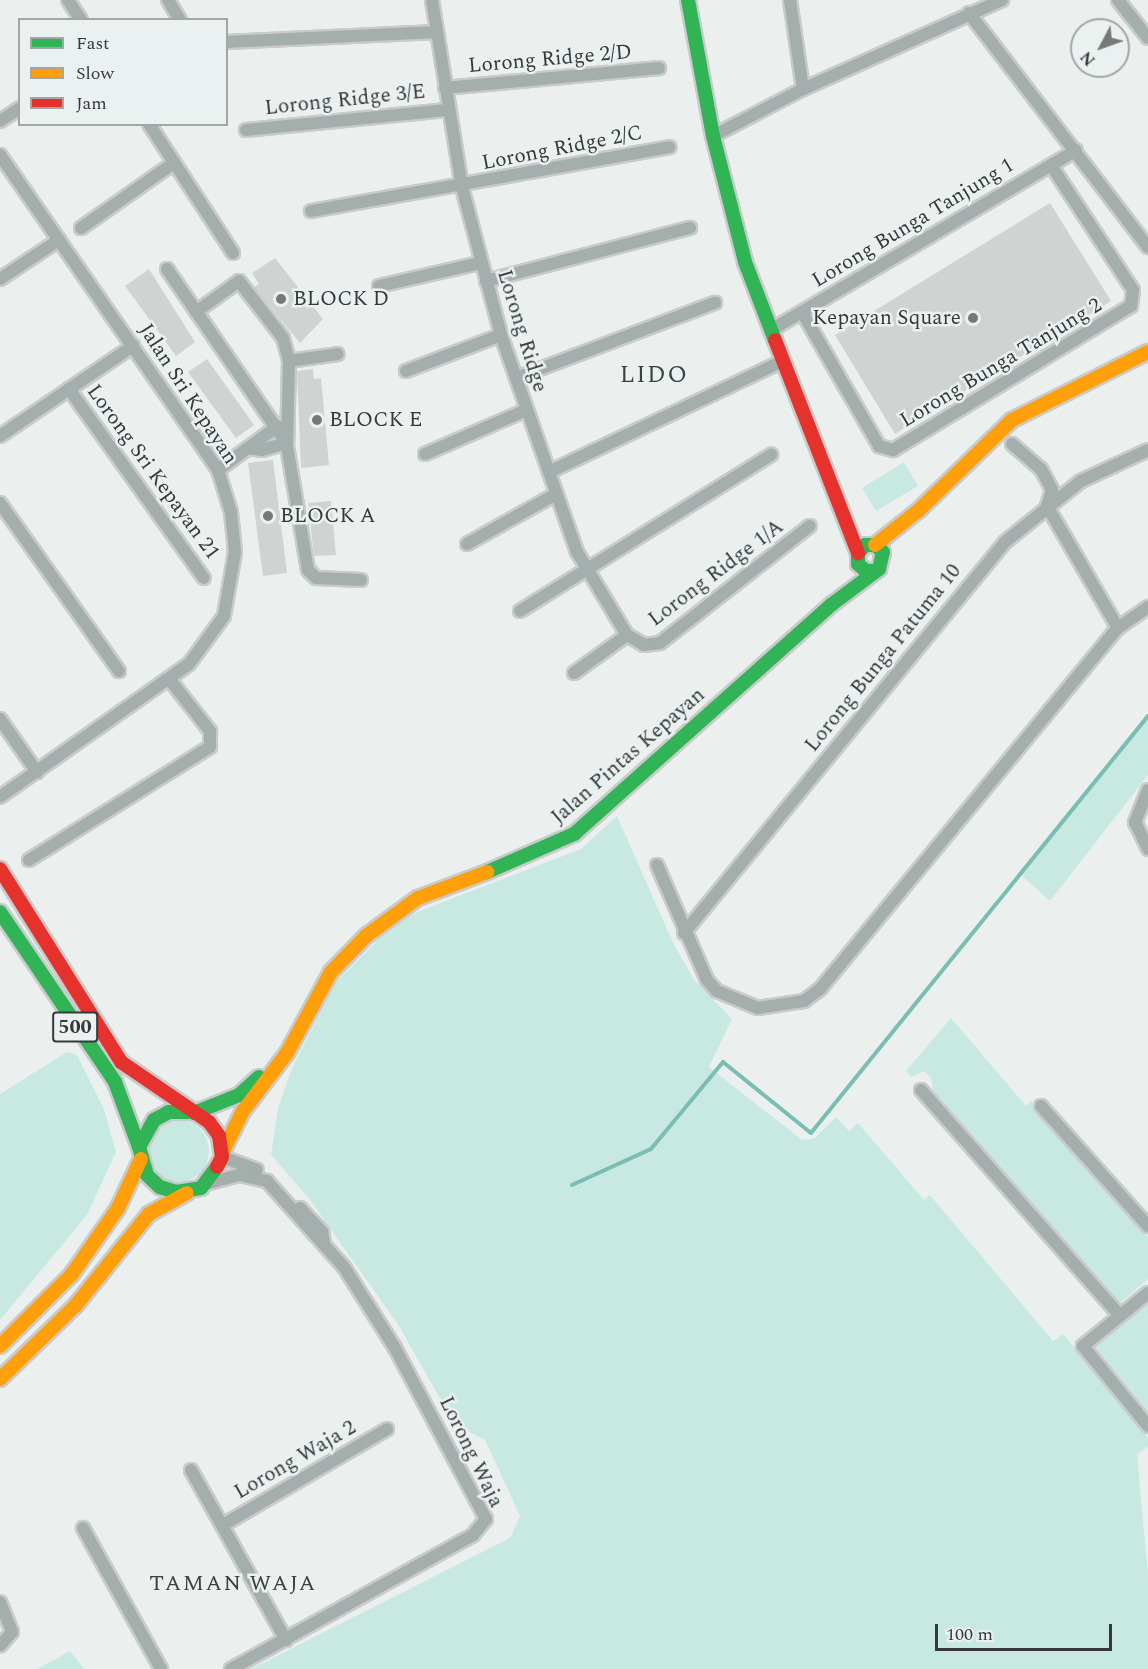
<!DOCTYPE html>
<html>
<head>
<meta charset="utf-8">
<style>
  body { margin:0 }
  #map { position:relative; width:1148px; height:1669px; overflow:hidden; background:#ebf0ef; font-family:Spectral,serif }
  div>[style] { position:absolute }
  .green>* { inset:0; background:#c8e9e2 }
  .round { border-radius:50% }
  .stream>* { height:4px; margin:-2px; padding:0 2px; transform-origin:2px; border-radius:2px; background:#7abeb3 }
  .building>* { inset:0; background:#cfd3d2 }
  .roads { filter:drop-shadow(2px 0 #c8cbca) drop-shadow(-2px 0 #c8cbca) drop-shadow(0 2px #c8cbca) drop-shadow(0 -2px #c8cbca) }
  .street>* { height:12px; margin:-6px; padding:0 6px; transform-origin:6px; border-radius:6px; background:#a4aeac }
  .fast>* { height:14px; margin:-7px; padding:0 7px; transform-origin:7px; border-radius:7px; background:#30b455 }
  .slow>* { height:14px; margin:-7px; padding:0 7px; transform-origin:7px; border-radius:7px; background:#ff9f0a }
  .jam>* { height:14px; margin:-7px; padding:0 7px; transform-origin:7px; border-radius:7px; background:#e5322d }
  .dots>* { width:16px; height:16px; translate:-50% -50%; box-sizing:border-box; border:3px solid #eaf1f0; border-radius:50% }
  span { translate:-50% -50%; white-space:nowrap; text-align:center; line-height:1.15; -webkit-text-stroke:5px #eaf1f0; paint-order:stroke }
  .shield-label span { padding:2px 4px; background:#eaf1f0; border:2px solid; border-radius:4px; -webkit-text-stroke-width:0 }
  .shield-label { font-size:20px; color:#363938; font-weight:700 }
  .street-label { font-size:21px; color:#363938 }
  .poi-label { font-size:21px; color:#363938 }
  .left { translate:0 -50%; text-align:left }
  .right { translate:-100% -50%; text-align:right }
  .neighbourhood-label { font-size:22px; color:#3d4241; letter-spacing:1.5px }
  .quarter-label { font-size:24px; color:#3d4241; letter-spacing:1.5px }
  .legend { position:absolute; left:18px; top:18px; width:210px; height:108px; box-sizing:border-box; background:#eaf1f0; border:2px solid #a2a7a6; margin:0; padding:8px 10px; list-style:none; font-size:18px; color:#363938 }
  .legend li { display:flex; align-items:center; gap:12px; height:30px }
  .legend b { width:30px; border:2px solid #a2a7a6 }
  .north { position:absolute; left:1070px; top:18px; width:60px; height:60px; box-sizing:border-box; background:#eaf1f0; border:2px solid #a2a7a6; border-radius:50%; rotate:229deg; font-size:16px; font-weight:700; line-height:24px; text-align:center; color:#363938 }
  .north::after { content:''; display:block; margin:auto; width:21px; height:27px; background:#757978; clip-path:polygon(50% 0,100% 100%,50% 72%,0 100%) }
  .scale { position:absolute; left:935px; top:1624px; width:177px; height:27px; box-sizing:border-box; border:3px solid #363938; border-top:0; padding-left:8px; font-size:18px; line-height:21px; white-space:nowrap; color:#363938; -webkit-text-stroke:4px #eaf1f0; paint-order:stroke }
</style>
</head>
<body>
<div id="map">
  <div class="green">
    <div style="clip-path:polygon(904px 462px,918px 486px,876px 511px,862px 488px)"></div>
    <div style="clip-path:polygon(1148px 716px,1148px 775px,1050px 901px,1020px 874px)"></div>
    <div style="clip-path:polygon(617px 816px,674px 945px,695px 981px,732px 1019px,709px 1067px,802px 1140px,814px 1139px,836px 1117px,849px 1131px,858px 1123px,924px 1200px,930px 1195px,1053px 1341px,1063px 1334px,1141px 1427px,1148px 1438px,1148px 1447px,1137px 1454px,1148px 1575px,1148px 1669px,251px 1669px,510px 1538px,520px 1516px,485px 1440px,455px 1425px,399px 1326px,308px 1197px,271px 1155px,278px 1108px,292px 1068px,336px 982px,389px 929px,417px 912px,581px 849px)"></div>
    <div style="clip-path:polygon(951px 1018px,1026px 1106px,1031px 1101px,1148px 1237px,1148px 1279px,1119px 1304px,933px 1090px,931px 1078px,924px 1071px,911px 1077px,906px 1071px)"></div>
    <div style="clip-path:polygon(67px 1052px,77px 1055px,104px 1109px,116px 1152px,87px 1215px,0 1320px,0 1094px)"></div>
    <div class="round" style="left:147px;top:1120px;width:62px;height:62px"></div>
    <div style="clip-path:polygon(1148px 1298px,1148px 1412px,1094px 1345px)"></div>
    <div style="clip-path:polygon(70px 1651px,84px 1669px,37px 1669px)"></div>
  </div>
  <div class="stream">
    <div style="left:572px;top:1185px;width:87px;rotate:-24.5deg"></div>
    <div style="left:651px;top:1149px;width:113px;rotate:-50.4deg"></div>
    <div style="left:723px;top:1062px;width:113px;rotate:38.9deg"></div>
    <div style="left:811px;top:1133px;width:536px;rotate:-51.06deg"></div>
  </div>
  <div class="building">
    <div style="clip-path:polygon(1050px 203px,1111px 301px,895px 434px,835px 335px)"></div>
    <div style="clip-path:polygon(275px 258px,323px 319px,300px 343px,254px 287px,259px 284px,252px 273px)"></div>
    <div style="clip-path:polygon(149px 269px,195px 342px,176px 356px,125px 286px)"></div>
    <div style="clip-path:polygon(207px 359px,254px 425px,236px 438px,188px 372px)"></div>
    <div style="clip-path:polygon(313px 369px,314px 379px,321px 378px,329px 465px,301px 468px,297px 371px)"></div>
    <div style="clip-path:polygon(273px 460px,287px 573px,263px 576px,248px 463px)"></div>
    <div style="clip-path:polygon(331px 501px,336px 555px,314px 556px,308px 503px)"></div>
  </div>
  <div class="roads">
    <div class="street">
      <div style="left:68px;top:0;width:24px;rotate:57deg"></div>
      <div style="left:168px;top:0;width:23px;rotate:59deg"></div>
      <div style="left:432px;top:0;width:189px;rotate:80.9deg"></div>
      <div style="left:462px;top:187px;width:153px;rotate:75.2deg"></div>
      <div style="left:501px;top:335px;width:230px;rotate:70.7deg"></div>
      <div style="left:577px;top:552px;width:97px;rotate:58.9deg"></div>
      <div style="left:627px;top:635px;width:20px;rotate:30deg"></div>
      <div style="left:644px;top:645px;width:16px;rotate:-7deg"></div>
      <div style="left:660px;top:643px;width:190px;rotate:-38deg"></div>
      <div style="left:790px;top:0;width:90px;rotate:81.7deg"></div>
      <div style="left:1118px;top:0;width:48px;rotate:51.7deg"></div>
      <div style="left:969px;top:13px;width:295px;rotate:52.6deg"></div>
      <div style="left:226px;top:42px;width:211px;rotate:-2.7deg"></div>
      <div style="left:445px;top:88px;width:215px;rotate:-5.3deg"></div>
      <div style="left:0;top:121px;width:24px;rotate:-33deg"></div>
      <div style="left:149px;top:124px;width:154px;rotate:56.9deg"></div>
      <div style="left:246px;top:130px;width:203px;rotate:-5.7deg"></div>
      <div style="left:713px;top:136px;width:102px;rotate:-27.6deg"></div>
      <div style="left:803px;top:89px;width:218px;rotate:-24.1deg"></div>
      <div style="left:0;top:155px;width:383px;rotate:55.3deg"></div>
      <div style="left:218px;top:470px;width:44px;rotate:72.8deg"></div>
      <div style="left:231px;top:512px;width:40px;rotate:84.3deg"></div>
      <div style="left:235px;top:552px;width:65px;rotate:99.8deg"></div>
      <div style="left:224px;top:616px;width:59px;rotate:126.1deg"></div>
      <div style="left:189px;top:664px;width:231px;rotate:144.9deg"></div>
      <div style="left:311px;top:211px;width:364px;rotate:-10.1deg"></div>
      <div style="left:81px;top:228px;width:113px;rotate:-35deg"></div>
      <div style="left:167px;top:269px;width:209px;rotate:55.5deg"></div>
      <div style="left:0;top:279px;width:71px;rotate:-33.5deg"></div>
      <div style="left:486px;top:281px;width:211px;rotate:-14.6deg"></div>
      <div style="left:379px;top:286px;width:104px;rotate:-12.8deg"></div>
      <div style="left:196px;top:312px;width:53px;rotate:-35.8deg"></div>
      <div style="left:239px;top:281px;width:72px;rotate:52.3deg"></div>
      <div style="left:283px;top:338px;width:24px;rotate:75deg"></div>
      <div style="left:289px;top:361px;width:85px;rotate:91.3deg"></div>
      <div style="left:287px;top:446px;width:126px;rotate:80.4deg"></div>
      <div style="left:308px;top:570px;width:11px;rotate:45deg"></div>
      <div style="left:316px;top:578px;width:45px;rotate:2.5deg"></div>
      <div style="left:802px;top:312px;width:155px;rotate:60.1deg"></div>
      <div style="left:879px;top:446px;width:15px;rotate:16deg"></div>
      <div style="left:893px;top:450px;width:278px;rotate:-31.2deg"></div>
      <div style="left:1131px;top:306px;width:16px;rotate:-83deg"></div>
      <div style="left:1133px;top:290px;width:149px;rotate:-123.3deg"></div>
      <div style="left:771px;top:330px;width:354px;rotate:-30.5deg"></div>
      <div style="left:289px;top:361px;width:49px;rotate:-8.1deg"></div>
      <div style="left:406px;top:371px;width:102px;rotate:-20.8deg"></div>
      <div style="left:516px;top:378px;width:213px;rotate:-20.7deg"></div>
      <div style="left:69px;top:389px;width:232px;rotate:54.5deg"></div>
      <div style="left:0;top:436px;width:161px;rotate:-34.1deg"></div>
      <div style="left:1012px;top:444px;width:38px;rotate:41deg"></div>
      <div style="left:1041px;top:469px;width:24px;rotate:62deg"></div>
      <div style="left:1052px;top:490px;width:17px;rotate:107deg"></div>
      <div style="left:1047px;top:506px;width:141px;rotate:59.8deg"></div>
      <div style="left:248px;top:448px;width:14px;rotate:8deg"></div>
      <div style="left:262px;top:450px;width:25px;rotate:-16deg"></div>
      <div style="left:425px;top:454px;width:110px;rotate:-23.5deg"></div>
      <div style="left:218px;top:470px;width:74px;rotate:-36.3deg"></div>
      <div style="left:549px;top:472px;width:259px;rotate:-25.4deg"></div>
      <div style="left:0;top:503px;width:206px;rotate:54.7deg"></div>
      <div style="left:467px;top:544px;width:102px;rotate:-29.3deg"></div>
      <div style="left:520px;top:611px;width:296px;rotate:-31.9deg"></div>
      <div style="left:574px;top:673px;width:65px;rotate:-35.6deg"></div>
      <div style="left:0;top:719px;width:65px;rotate:55.1deg"></div>
      <div style="left:1148px;top:790px;width:35px;rotate:112deg"></div>
      <div style="left:1135px;top:822px;width:30px;rotate:64deg"></div>
      <div style="left:29px;top:860px;width:213px;rotate:-32deg"></div>
      <div style="left:210px;top:747px;width:16px;rotate:-90deg"></div>
      <div style="left:210px;top:731px;width:65px;rotate:-128.1deg"></div>
      <div style="left:657px;top:865px;width:125px;rotate:66.5deg"></div>
      <div style="left:707px;top:980px;width:15px;rotate:48deg"></div>
      <div style="left:717px;top:991px;width:44px;rotate:22.5deg"></div>
      <div style="left:758px;top:1008px;width:47px;rotate:-8.7deg"></div>
      <div style="left:804px;top:1001px;width:20px;rotate:-37deg"></div>
      <div style="left:820px;top:989px;width:468px;rotate:-50.5deg"></div>
      <div style="left:1118px;top:628px;width:37px;rotate:-35deg"></div>
      <div style="left:684px;top:933px;width:506px;rotate:-50.61deg"></div>
      <div style="left:1005px;top:542px;width:97px;rotate:-38.8deg"></div>
      <div style="left:1081px;top:481px;width:74px;rotate:-24.8deg"></div>
      <div style="left:921px;top:1090px;width:301px;rotate:48.6deg"></div>
      <div style="left:1041px;top:1106px;width:161px;rotate:48.3deg"></div>
      <div style="left:222px;top:1157px;width:37px;rotate:20deg"></div>
      <div style="left:209px;top:1183px;width:31px;rotate:-15deg"></div>
      <div style="left:239px;top:1175px;width:29px;rotate:12deg"></div>
      <div style="left:267px;top:1181px;width:115px;rotate:48.2deg"></div>
      <div style="left:344px;top:1267px;width:96px;rotate:57.8deg"></div>
      <div style="left:395px;top:1348px;width:194px;rotate:62deg"></div>
      <div style="left:486px;top:1519px;width:21px;rotate:129deg"></div>
      <div style="left:473px;top:1535px;width:277px;rotate:151deg"></div>
      <div style="left:300px;top:1208px;width:33px;rotate:47deg"></div>
      <div style="left:322px;top:1232px;width:11px;rotate:80deg"></div>
      <div style="left:1148px;top:1293px;width:84px;rotate:140.8deg"></div>
      <div style="left:1083px;top:1346px;width:103px;rotate:50.9deg"></div>
      <div style="left:191px;top:1470px;width:195px;rotate:60.8deg"></div>
      <div style="left:223px;top:1525px;width:190px;rotate:-30.3deg"></div>
      <div style="left:83px;top:1528px;width:161px;rotate:61deg"></div>
      <div style="left:0;top:1602px;width:32px;rotate:68deg"></div>
      <div style="left:12px;top:1632px;width:18px;rotate:131deg"></div>
    </div>
    <div class="fast">
      <div style="left:688px;top:0;width:138px;rotate:79.6deg"></div>
      <div style="left:713px;top:136px;width:130px;rotate:75.7deg"></div>
      <div style="left:745px;top:262px;width:84px;rotate:69deg"></div>
      <div style="left:487px;top:872px;width:95px;rotate:-23.6deg"></div>
      <div style="left:574px;top:834px;width:344px;rotate:-41.7deg"></div>
      <div style="left:831px;top:605px;width:60px;rotate:-36.9deg"></div>
      <div style="left:879px;top:569px;width:17px;rotate:-77deg"></div>
      <div style="left:883px;top:552px;width:11px;rotate:-139deg"></div>
      <div style="left:875px;top:545px;width:10px;rotate:180deg"></div>
      <div style="left:865px;top:545px;width:11px;rotate:131deg"></div>
      <div style="left:858px;top:553px;width:11px;rotate:90deg"></div>
      <div style="left:858px;top:564px;width:11px;rotate:41deg"></div>
      <div style="left:866px;top:571px;width:10px"></div>
      <div style="left:0;top:912px;width:205px;rotate:55.9deg"></div>
      <div style="left:115px;top:1082px;width:69px;rotate:69.7deg"></div>
      <div style="left:188px;top:1112px;width:19px;rotate:180deg"></div>
      <div style="left:169px;top:1112px;width:17px;rotate:152deg"></div>
      <div style="left:154px;top:1120px;width:31px;rotate:119deg"></div>
      <div style="left:139px;top:1147px;width:29px;rotate:74deg"></div>
      <div style="left:147px;top:1175px;width:18px;rotate:43deg"></div>
      <div style="left:160px;top:1187px;width:17px;rotate:17deg"></div>
      <div style="left:176px;top:1192px;width:25px;rotate:-9deg"></div>
      <div style="left:201px;top:1188px;width:26px;rotate:-53deg"></div>
      <div style="left:194px;top:1113px;width:48px;rotate:-21.8deg"></div>
      <div style="left:239px;top:1095px;width:27px;rotate:-42deg"></div>
    </div>
    <div class="slow">
      <div style="left:875px;top:545px;width:56px;rotate:-38.5deg"></div>
      <div style="left:919px;top:510px;width:129px;rotate:-44.1deg"></div>
      <div style="left:1012px;top:420px;width:152px;rotate:-26.6deg"></div>
      <div style="left:222px;top:1153px;width:47px;rotate:-63.4deg"></div>
      <div style="left:243px;top:1111px;width:73px;rotate:-52.8deg"></div>
      <div style="left:287px;top:1053px;width:92px;rotate:-61.5deg"></div>
      <div style="left:331px;top:972px;width:50px;rotate:-45.8deg"></div>
      <div style="left:366px;top:936px;width:64px;rotate:-36.2deg"></div>
      <div style="left:418px;top:898px;width:74px;rotate:-20.6deg"></div>
      <div style="left:0;top:1346px;width:102px;rotate:-45deg"></div>
      <div style="left:72px;top:1274px;width:80px;rotate:-55.1deg"></div>
      <div style="left:118px;top:1208px;width:54px;rotate:-64.9deg"></div>
      <div style="left:0;top:1379px;width:106px;rotate:-44.2deg"></div>
      <div style="left:76px;top:1305px;width:117px;rotate:-51.3deg"></div>
      <div style="left:149px;top:1214px;width:43px;rotate:-28.9deg"></div>
    </div>
    <div class="jam">
      <div style="left:775px;top:340px;width:229px;rotate:68.7deg"></div>
      <div style="left:0;top:869px;width:228px;rotate:57.9deg"></div>
      <div style="left:121px;top:1062px;width:107px;rotate:34.3deg"></div>
      <div style="left:209px;top:1122px;width:17px;rotate:54deg"></div>
      <div style="left:219px;top:1136px;width:21px;rotate:82deg"></div>
      <div style="left:222px;top:1157px;width:11px;rotate:117deg"></div>
    </div>
  </div>
  <div class="dots">
    <div style="left:281px;top:299px;background:#757978"></div>
    <div style="left:973px;top:318px;background:#757978"></div>
    <div style="left:317px;top:420px;background:#757978"></div>
    <div style="left:268px;top:516px;background:#757978"></div>
  </div>
  <div class="shield-label">
    <span style="left:75px;top:1027px">500</span>
  </div>
  <div class="street-label">
    <span style="left:550px;top:59px;rotate:-5deg">Lorong Ridge 2/D</span>
    <span style="left:345px;top:100px;rotate:-6deg">Lorong Ridge 3/E</span>
    <span style="left:562px;top:148px;rotate:-11deg">Lorong Ridge 2/C</span>
    <span style="left:913px;top:223px;rotate:-31deg">Lorong Bunga Tanjung 1</span>
    <span style="left:522px;top:331px;rotate:73deg">Lorong Ridge</span>
    <span style="left:1001px;top:363px;rotate:-31deg">Lorong Bunga Tanjung 2</span>
    <span style="left:188px;top:394px;rotate:57deg">Jalan Sri Kepayan</span>
    <span style="left:153px;top:472px;rotate:54deg">Lorong Sri Kepayan 21</span>
    <span style="left:716px;top:573px;rotate:-37deg">Lorong Ridge 1/A</span>
    <span style="left:883px;top:658px;rotate:-51deg">Lorong Bunga Patuma 10</span>
    <span style="left:628px;top:756px;rotate:-41deg">Jalan Pintas Kepayan</span>
    <span style="left:471px;top:1452px;rotate:64deg">Lorong Waja</span>
    <span style="left:295px;top:1460px;rotate:-30deg">Lorong Waja 2</span>
  </div>
  <div class="poi-label">
    <span class="left" style="left:293px;top:299px">BLOCK D</span>
    <span class="right" style="left:961px;top:318px">Kepayan Square</span>
    <span class="left" style="left:329px;top:420px">BLOCK E</span>
    <span class="left" style="left:280px;top:516px">BLOCK A</span>
  </div>
  <div class="neighbourhood-label">
    <span style="left:233px;top:1584px">TAMAN WAJA</span>
  </div>
  <div class="quarter-label">
    <span style="left:654px;top:376px">LIDO</span>
  </div>
  <ul class="legend">
  <li><b style="height:8px;background:#30b455"></b>Fast</li>
  <li><b style="height:8px;background:#ff9f0a"></b>Slow</li>
  <li><b style="height:8px;background:#e5322d"></b>Jam</li>
  </ul>
  <div class="north">N</div>
  <div class="scale">100 m</div>
</div>
</body>
</html>
